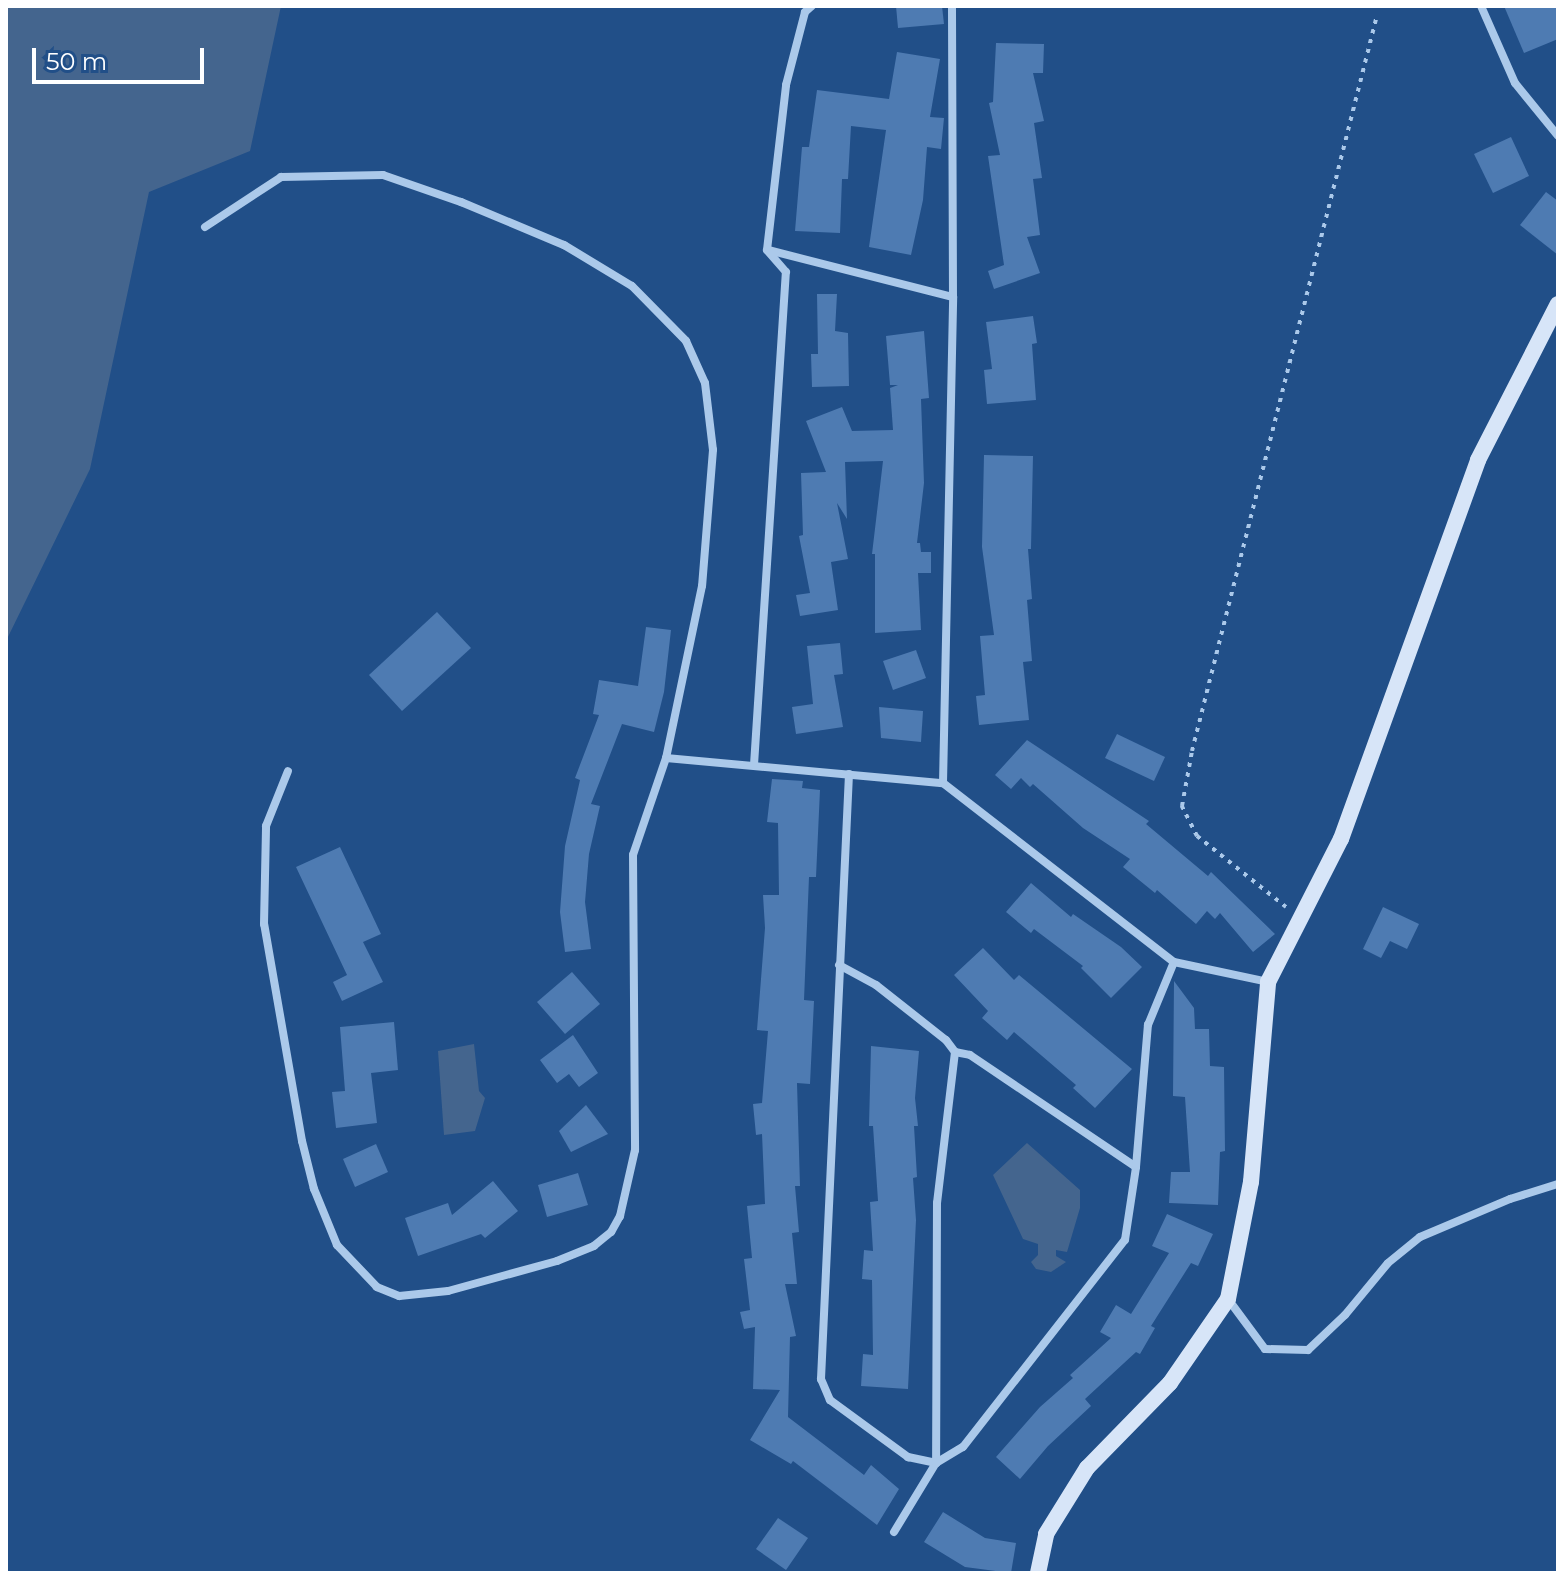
<!DOCTYPE html>
<html>
<head>
<meta charset="utf-8">
<style>
  body { margin:0 }
  #map { position:relative; width:1564px; height:1579px; overflow:hidden; background:#214f88; font-family:Montserrat,sans-serif }
  div>[style] { position:absolute }
  .water>* { inset:0; background:#44658e }
  .building>* { inset:0; background:#4e7bb2 }
  .path>* { height:4px; margin-top:-2px; transform-origin:0; background:repeating-linear-gradient(90deg,#abc9ea 0 4px,transparent 0 10px) }
  .street>* { height:8px; margin:-4px; padding:0 4px; transform-origin:4px; border-radius:4px; background:#abc9ea }
  .secondary>* { height:16px; margin:-8px; padding:0 8px; transform-origin:8px; border-radius:8px; background:#d7e5f8 }
  span { translate:-50% -50%; white-space:nowrap; text-align:center; line-height:1.15; -webkit-text-stroke:6px #214f88; paint-order:stroke }
  .frame { position:absolute; inset:0; border:8px solid #fff; pointer-events:none }
  .scale { position:absolute; left:32px; top:48px; width:172px; height:36px; box-sizing:border-box; border:4px solid #fff; border-top:0; padding-left:10px; font-size:24px; line-height:28px; white-space:nowrap; color:#fff; -webkit-text-stroke:6px #214f88; paint-order:stroke }
</style>
</head>
<body>
<div id="map">
  <div class="water">
    <div style="clip-path:polygon(6px 6px,281px 6px,250px 151px,149px 192px,90px 469px,6px 641px)"></div>
    <div style="clip-path:polygon(474px 1044px,479px 1091px,485px 1098px,475px 1131px,444px 1135px,438px 1051px)"></div>
    <div style="clip-path:polygon(1027px 1143px,1080px 1190px,1080px 1208px,1067px 1252px,1056px 1250px,1056px 1256px,1066px 1262px,1051px 1272px,1036px 1269px,1031px 1262px,1038px 1255px,1038px 1244px,1023px 1239px,993px 1175px)"></div>
  </div>
  <div class="building">
    <div style="clip-path:polygon(896px 6px,942px 6px,944px 24px,898px 28px)"></div>
    <div style="clip-path:polygon(1504px 6px,1558px 6px,1558px 39px,1524px 53px)"></div>
    <div style="clip-path:polygon(996px 43px,1044px 44px,1043px 73px,1033px 73px,1044px 121px,1034px 123px,1042px 178px,1033px 179px,1040px 235px,1027px 237px,1040px 273px,994px 289px,988px 271px,1004px 265px,988px 156px,1000px 155px,989px 103px,993px 102px)"></div>
    <div style="clip-path:polygon(897px 52px,940px 59px,930px 117px,944px 118px,941px 149px,927px 147px,923px 200px,911px 255px,869px 247px,886px 130px,851px 126px,848px 179px,842px 179px,840px 233px,795px 231px,802px 147px,809px 147px,817px 90px,889px 99px)"></div>
    <div style="clip-path:polygon(1511px 137px,1529px 176px,1493px 193px,1474px 154px)"></div>
    <div style="clip-path:polygon(1546px 192px,1558px 201px,1558px 255px,1520px 225px)"></div>
    <div style="clip-path:polygon(817px 294px,837px 294px,835px 331px,848px 333px,849px 386px,812px 387px,811px 354px,818px 354px)"></div>
    <div style="clip-path:polygon(1033px 316px,1037px 343px,1032px 344px,1036px 400px,987px 404px,984px 370px,992px 369px,986px 322px)"></div>
    <div style="clip-path:polygon(924px 331px,929px 398px,921px 399px,924px 483px,917px 543px,920px 543px,921px 552px,931px 552px,931px 573px,918px 573px,921px 630px,875px 633px,875px 554px,872px 554px,883px 461px,845px 462px,847px 519px,837px 503px,848px 559px,831px 562px,838px 610px,800px 616px,796px 595px,810px 593px,799px 536px,803px 535px,801px 473px,826px 472px,806px 421px,842px 407px,852px 431px,893px 430px,890px 388px,898px 385px,890px 385px,886px 336px)"></div>
    <div style="clip-path:polygon(984px 455px,1033px 456px,1031px 549px,1028px 549px,1032px 599px,1027px 600px,1032px 661px,1023px 662px,1029px 720px,979px 725px,976px 696px,985px 695px,980px 636px,994px 635px,982px 547px)"></div>
    <div style="clip-path:polygon(437px 612px,471px 648px,402px 711px,369px 675px)"></div>
    <div style="clip-path:polygon(646px 627px,671px 630px,664px 692px,654px 732px,622px 724px,591px 804px,600px 806px,589px 854px,585px 902px,591px 949px,565px 952px,560px 912px,565px 846px,580px 780px,575px 778px,599px 715px,593px 714px,599px 680px,638px 686px)"></div>
    <div style="clip-path:polygon(840px 643px,843px 674px,834px 675px,843px 727px,796px 734px,792px 707px,813px 704px,807px 646px)"></div>
    <div style="clip-path:polygon(916px 650px,926px 678px,893px 690px,883px 661px)"></div>
    <div style="clip-path:polygon(879px 707px,923px 711px,921px 742px,881px 738px)"></div>
    <div style="clip-path:polygon(1117px 734px,1165px 757px,1154px 781px,1105px 758px)"></div>
    <div style="clip-path:polygon(1027px 740px,1149px 821px,1146px 824px,1208px 876px,1211px 872px,1275px 934px,1253px 952px,1220px 913px,1215px 919px,1207px 911px,1196px 924px,1157px 890px,1155px 893px,1123px 867px,1130px 859px,1083px 828px,1033px 784px,1030px 787px,1021px 778px,1011px 789px,995px 775px)"></div>
    <div style="clip-path:polygon(772px 779px,803px 781px,802px 788px,820px 790px,816px 877px,809px 877px,804px 1000px,814px 1001px,810px 1084px,797px 1083px,800px 1186px,795px 1186px,799px 1232px,792px 1233px,797px 1284px,785px 1284px,796px 1336px,790px 1337px,788px 1417px,864px 1475px,871px 1465px,899px 1489px,877px 1525px,793px 1461px,791px 1464px,750px 1440px,780px 1390px,753px 1389px,755px 1327px,744px 1329px,740px 1312px,750px 1310px,744px 1259px,752px 1258px,747px 1206px,765px 1204px,762px 1134px,756px 1135px,753px 1104px,762px 1103px,768px 1031px,757px 1030px,765px 928px,763px 895px,779px 895px,778px 823px,767px 822px)"></div>
    <div style="clip-path:polygon(340px 847px,381px 934px,363px 942px,383px 982px,342px 1001px,333px 982px,347px 975px,296px 867px)"></div>
    <div style="clip-path:polygon(1031px 883px,1071px 917px,1073px 914px,1121px 947px,1142px 967px,1111px 998px,1081px 968px,1083px 966px,1034px 929px,1031px 933px,1006px 912px)"></div>
    <div style="clip-path:polygon(1383px 907px,1419px 924px,1407px 949px,1390px 941px,1381px 958px,1363px 949px)"></div>
    <div style="clip-path:polygon(983px 948px,1014px 980px,1019px 975px,1132px 1069px,1095px 1108px,1073px 1088px,1076px 1085px,1014px 1032px,1007px 1040px,982px 1018px,988px 1011px,954px 975px)"></div>
    <div style="clip-path:polygon(572px 972px,600px 1004px,565px 1034px,537px 1002px)"></div>
    <div style="clip-path:polygon(1174px 981px,1194px 1008px,1195px 1029px,1209px 1029px,1210px 1066px,1224px 1067px,1225px 1151px,1220px 1152px,1218px 1205px,1169px 1203px,1171px 1172px,1190px 1172px,1185px 1097px,1173px 1096px)"></div>
    <div style="clip-path:polygon(394px 1022px,398px 1070px,371px 1073px,377px 1123px,336px 1128px,332px 1092px,345px 1091px,340px 1027px)"></div>
    <div style="clip-path:polygon(573px 1035px,598px 1073px,579px 1087px,569px 1074px,557px 1083px,540px 1060px)"></div>
    <div style="clip-path:polygon(871px 1046px,919px 1051px,915px 1098px,918px 1126px,914px 1126px,917px 1177px,913px 1178px,916px 1220px,908px 1389px,861px 1386px,863px 1354px,873px 1355px,872px 1280px,862px 1279px,864px 1250px,873px 1251px,870px 1202px,878px 1201px,873px 1126px,869px 1126px)"></div>
    <div style="clip-path:polygon(586px 1105px,608px 1134px,571px 1152px,559px 1131px)"></div>
    <div style="clip-path:polygon(376px 1144px,388px 1172px,355px 1187px,343px 1159px)"></div>
    <div style="clip-path:polygon(578px 1173px,588px 1205px,547px 1217px,538px 1185px)"></div>
    <div style="clip-path:polygon(493px 1181px,518px 1211px,485px 1238px,481px 1234px,418px 1256px,405px 1218px,448px 1203px,452px 1215px)"></div>
    <div style="clip-path:polygon(1167px 1214px,1213px 1234px,1198px 1266px,1191px 1263px,1151px 1326px,1155px 1328px,1140px 1354px,1136px 1352px,1085px 1399px,1091px 1406px,1048px 1446px,1020px 1479px,996px 1457px,1040px 1407px,1073px 1378px,1070px 1375px,1111px 1338px,1100px 1332px,1116px 1305px,1131px 1314px,1169px 1253px,1152px 1246px)"></div>
    <div style="clip-path:polygon(943px 1512px,985px 1538px,1016px 1543px,1011px 1573px,965px 1567px,924px 1542px)"></div>
    <div style="clip-path:polygon(778px 1518px,808px 1538px,786px 1570px,756px 1549px)"></div>
  </div>
  <div class="path">
    <div style="left:1286px;top:907px;width:114px;rotate:-141.4deg"></div>
    <div style="left:1197px;top:836px;width:34px;rotate:-117deg"></div>
    <div style="left:1182px;top:806px;width:56px;rotate:-79.7deg"></div>
    <div style="left:1192px;top:751px;width:759px;rotate:-75.89deg"></div>
  </div>
  <div class="street">
    <div style="left:1481px;top:6px;width:84px;rotate:66.2deg"></div>
    <div style="left:1515px;top:83px;width:68px;rotate:50.9deg"></div>
    <div style="left:205px;top:227px;width:91px;rotate:-33.3deg"></div>
    <div style="left:281px;top:177px;width:102px;rotate:-1.1deg"></div>
    <div style="left:383px;top:175px;width:83px;rotate:19.1deg"></div>
    <div style="left:461px;top:202px;width:112px;rotate:22.7deg"></div>
    <div style="left:564px;top:245px;width:79px;rotate:31.1deg"></div>
    <div style="left:632px;top:286px;width:77px;rotate:45.5deg"></div>
    <div style="left:686px;top:341px;width:46px;rotate:65.7deg"></div>
    <div style="left:705px;top:383px;width:67px;rotate:83.2deg"></div>
    <div style="left:713px;top:450px;width:136px;rotate:94.6deg"></div>
    <div style="left:702px;top:586px;width:176px;rotate:101.8deg"></div>
    <div style="left:666px;top:758px;width:102px;rotate:108.8deg"></div>
    <div style="left:633px;top:855px;width:295px;rotate:89.6deg"></div>
    <div style="left:635px;top:1150px;width:68px;rotate:102.8deg"></div>
    <div style="left:620px;top:1216px;width:18px;rotate:119deg"></div>
    <div style="left:611px;top:1232px;width:22px;rotate:141deg"></div>
    <div style="left:594px;top:1246px;width:40px;rotate:158deg"></div>
    <div style="left:557px;top:1261px;width:113px;rotate:164.6deg"></div>
    <div style="left:448px;top:1291px;width:49px;rotate:174.2deg"></div>
    <div style="left:399px;top:1296px;width:24px;rotate:-158deg"></div>
    <div style="left:377px;top:1287px;width:58px;rotate:-133.6deg"></div>
    <div style="left:337px;top:1245px;width:61px;rotate:-112.3deg"></div>
    <div style="left:314px;top:1189px;width:49px;rotate:-104deg"></div>
    <div style="left:302px;top:1141px;width:220px;rotate:-99.9deg"></div>
    <div style="left:264px;top:924px;width:98px;rotate:-88.8deg"></div>
    <div style="left:266px;top:826px;width:59px;rotate:-68.2deg"></div>
    <div style="left:768px;top:250px;width:191px;rotate:14.3deg"></div>
    <div style="left:666px;top:758px;width:278px;rotate:5.2deg"></div>
    <div style="left:943px;top:783px;width:292px;rotate:37.8deg"></div>
    <div style="left:1174px;top:962px;width:96px;rotate:12deg"></div>
    <div style="left:754px;top:765px;width:494px;rotate:-86.3deg"></div>
    <div style="left:786px;top:272px;width:29px;rotate:-131deg"></div>
    <div style="left:767px;top:250px;width:166px;rotate:-83.4deg"></div>
    <div style="left:786px;top:85px;width:75px;rotate:-75.4deg"></div>
    <div style="left:805px;top:12px;width:9px;rotate:-41deg"></div>
    <div style="left:849px;top:774px;width:606px;rotate:92.65deg"></div>
    <div style="left:821px;top:1379px;width:23px;rotate:67deg"></div>
    <div style="left:830px;top:1400px;width:97px;rotate:36.2deg"></div>
    <div style="left:908px;top:1457px;width:29px;rotate:12deg"></div>
    <div style="left:943px;top:783px;width:486px;rotate:-88.8deg"></div>
    <div style="left:953px;top:297px;width:291px;rotate:-90.2deg"></div>
    <div style="left:839px;top:965px;width:42px;rotate:28.4deg"></div>
    <div style="left:876px;top:985px;width:89px;rotate:38.2deg"></div>
    <div style="left:946px;top:1040px;width:15px;rotate:53deg"></div>
    <div style="left:955px;top:1052px;width:152px;rotate:96.8deg"></div>
    <div style="left:937px;top:1203px;width:260px;rotate:90.2deg"></div>
    <div style="left:955px;top:1052px;width:15px;rotate:11deg"></div>
    <div style="left:970px;top:1055px;width:200px;rotate:34deg"></div>
    <div style="left:1228px;top:1299px;width:62px;rotate:53.5deg"></div>
    <div style="left:1265px;top:1349px;width:43px;rotate:1.3deg"></div>
    <div style="left:1308px;top:1350px;width:51px;rotate:-43.4deg"></div>
    <div style="left:1345px;top:1315px;width:67px;rotate:-50.4deg"></div>
    <div style="left:1388px;top:1263px;width:41px;rotate:-39.1deg"></div>
    <div style="left:1420px;top:1237px;width:98px;rotate:-22.9deg"></div>
    <div style="left:1510px;top:1199px;width:50px;rotate:-17.4deg"></div>
    <div style="left:894px;top:1532px;width:81px;rotate:-58.7deg"></div>
    <div style="left:936px;top:1463px;width:31px;rotate:-31deg"></div>
    <div style="left:963px;top:1447px;width:263px;rotate:-52deg"></div>
    <div style="left:1125px;top:1240px;width:74px;rotate:-81.4deg"></div>
    <div style="left:1136px;top:1167px;width:143px;rotate:-85.2deg"></div>
    <div style="left:1148px;top:1025px;width:68px;rotate:-67.6deg"></div>
  </div>
  <div class="secondary">
    <div style="left:1038px;top:1573px;width:40px;rotate:-78deg"></div>
    <div style="left:1046px;top:1534px;width:78px;rotate:-58.2deg"></div>
    <div style="left:1087px;top:1468px;width:119px;rotate:-45.7deg"></div>
    <div style="left:1170px;top:1383px;width:102px;rotate:-55.4deg"></div>
    <div style="left:1228px;top:1299px;width:119px;rotate:-78.9deg"></div>
    <div style="left:1251px;top:1182px;width:201px;rotate:-85.1deg"></div>
    <div style="left:1268px;top:982px;width:161px;rotate:-63deg"></div>
    <div style="left:1341px;top:839px;width:403px;rotate:-70.1deg"></div>
    <div style="left:1478px;top:460px;width:175px;rotate:-62.9deg"></div>
  </div>
  <div class="frame"></div>
  <div class="scale">50 m</div>
</div>
</body>
</html>
